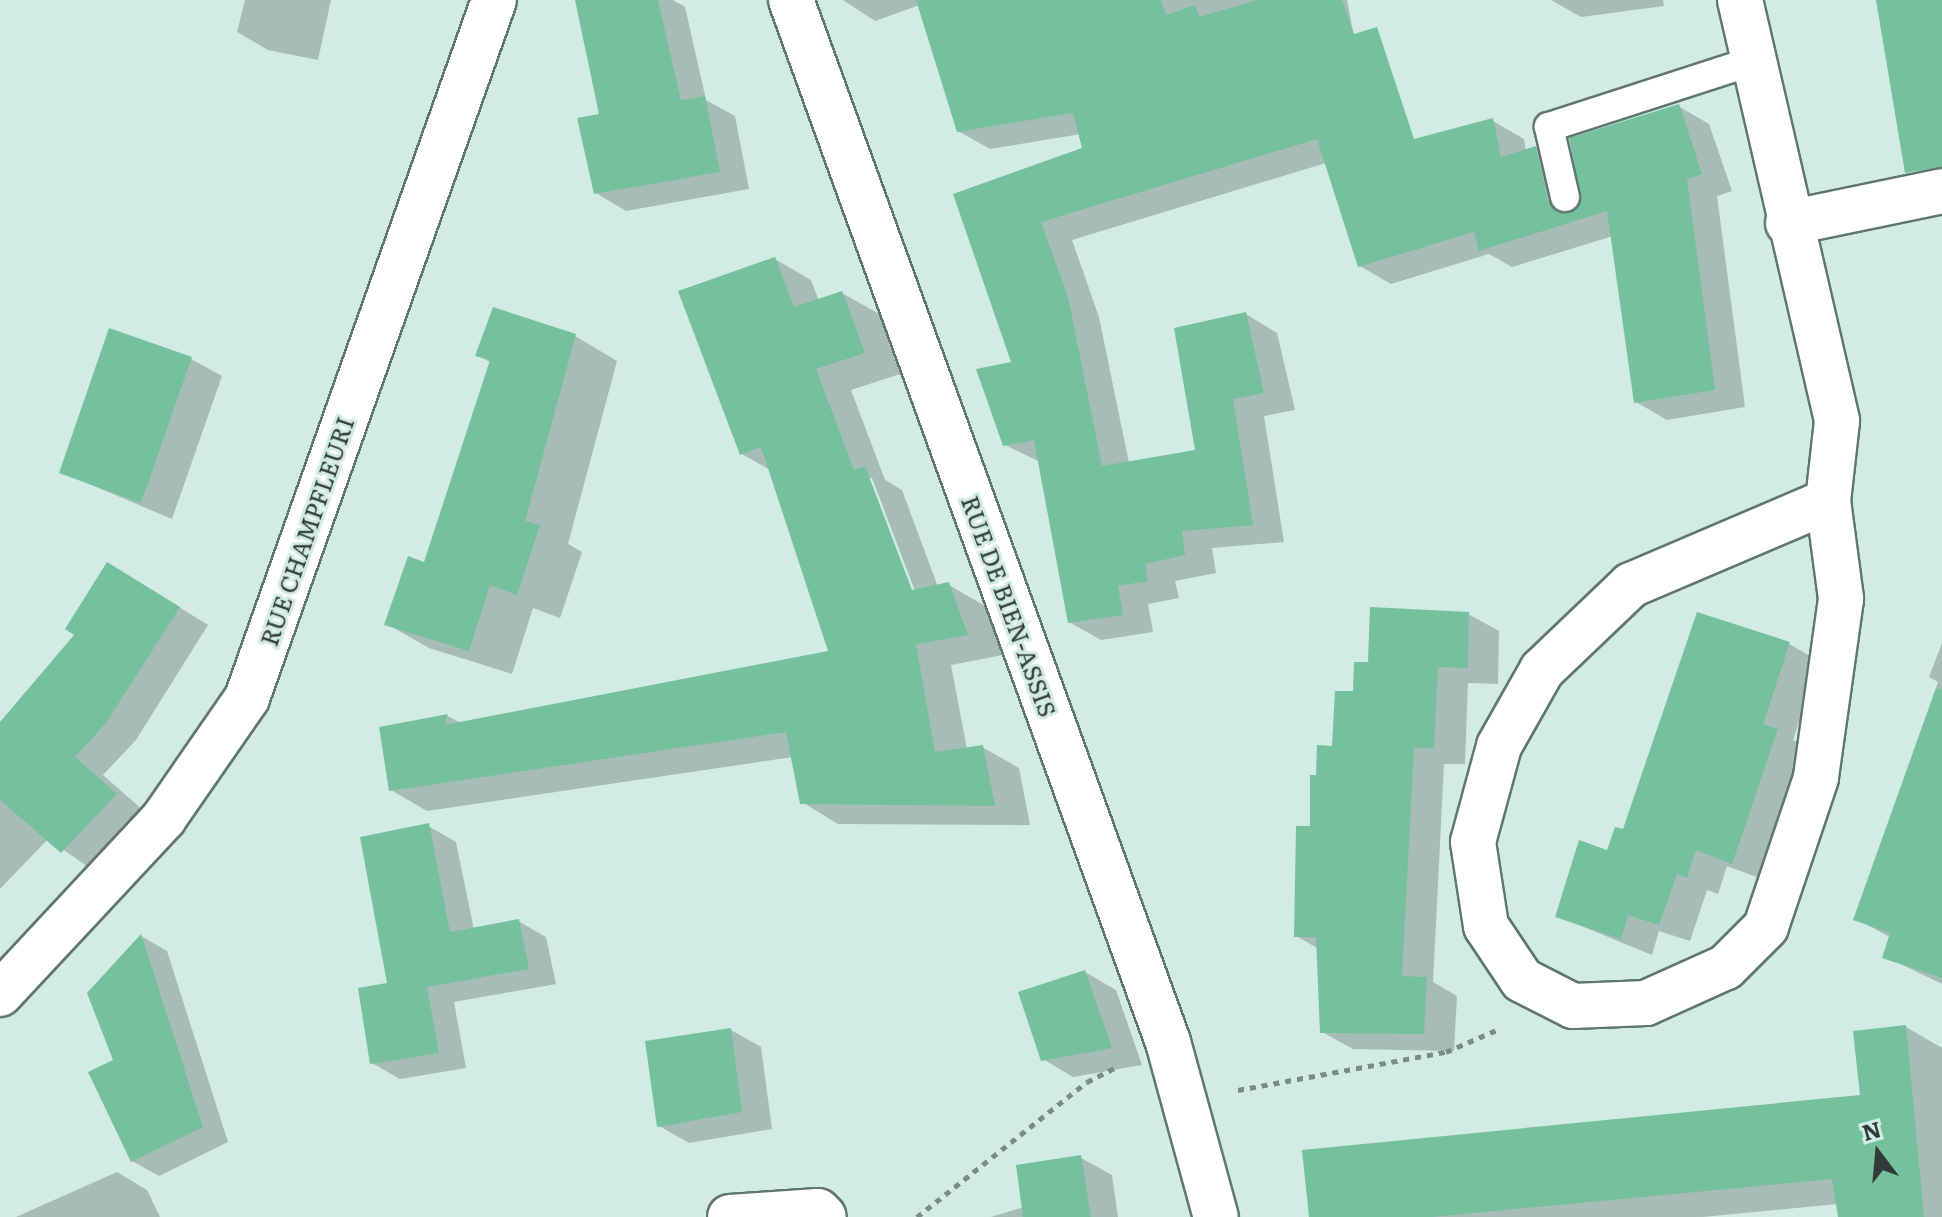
<!DOCTYPE html>
<html>
<head>
<meta charset="utf-8">
<style>
  body { margin:0 }
  #map { position:relative; width:1942px; height:1217px; overflow:hidden; background:#d2ebe5; font-family:Literata,serif }
  div>[style] { position:absolute }
  .shadow>* { inset:0; background:#0003 }
  .building>* { inset:0; background:#75c19c }
  .path>* { height:5px; margin-top:-2.5px; transform-origin:0; background:repeating-linear-gradient(90deg,#7b8c88 0 6px,transparent 0 12px) }
  .roads { filter:drop-shadow(2px 0 #5f7671) drop-shadow(-2px 0 #5f7671) drop-shadow(0 2px #5f7671) drop-shadow(0 -2px #5f7671) }
  .lane>* { height:28px; margin:-14px; padding:0 14px; transform-origin:14px; border-radius:14px; background:#fff }
  .street>* { height:44px; margin:-22px; padding:0 22px; transform-origin:22px; border-radius:22px; background:#fff }
  span { translate:-50% -50%; white-space:nowrap; text-align:center; line-height:1.15; -webkit-text-stroke:6px #d2ebe5; paint-order:stroke }
  .street-label { font-size:24px; color:#313b38 }
  .north { position:absolute; left:1838px; top:1113px; width:80px; height:80px; -webkit-text-stroke:6px #d2ebe5; paint-order:stroke; rotate:344deg; font-size:22px; font-weight:700; line-height:32px; text-align:center; color:#313b38 }
  .north::after { content:''; display:block; margin:auto; width:28px; height:36px; background:#313b38; clip-path:polygon(50% 0,100% 100%,50% 72%,0 100%) }
</style>
</head>
<body>
<div id="map">
  <div class="shadow">
    <div style="clip-path:polygon(245px 0,331px 0,318px 60px,268px 50px,237px 32px)"></div>
    <div style="clip-path:polygon(582px 0,673px 0,685px 7px,706px 100px,735px 116px,749px 189px,626px 211px,596px 193px,601px 116px)"></div>
    <div style="clip-path:polygon(843px 0,1347px 0,1375px 148px,1072px 240px,1099px 317px,1129px 463px,1197px 452px,1246px 314px,1277px 333px,1295px 410px,1264px 416px,1284px 542px,1212px 548px,1216px 573px,1175px 581px,1179px 598px,1148px 604px,1153px 632px,1101px 640px,1069px 622px,1040px 462px,1005px 445px,1014px 363px,956px 195px,1085px 150px,1081px 134px,990px 149px,958px 131px,920px 5px,875px 21px)"></div>
    <div style="clip-path:polygon(1551px 0,1663px 0,1664px 6px,1581px 17px)"></div>
    <div style="clip-path:polygon(1678px 106px,1709px 124px,1732px 191px,1717px 196px,1745px 407px,1667px 420px,1636px 402px,1613px 236px,1512px 267px,1489px 254px,1391px 284px,1360px 266px,1493px 121px,1524px 139px,1526px 151px,1536px 148px,1567px 166px,1576px 206px)"></div>
    <div style="clip-path:polygon(evenodd,775px 259px,811px 280px,819px 301px,842px 293px,879px 314px,900px 374px,851px 390px,885px 480px,902px 490px,938px 587px,949px 585px,985px 606px,1003px 655px,951px 665px,967px 749px,982px 747px,1019px 768px,1030px 825px,838px 824px,802px 802px,793px 757px,427px 811px,391px 790px,381px 728px,448px 716px,462px 724px,831px 653px,770px 470px,742px 454px,775px 259px,868px 478px,872px 478px,918px 599px,914px 601px,868px 478px)"></div>
    <div style="clip-path:polygon(575px 336px,617px 361px,568px 544px,582px 552px,560px 618px,533px 608px,512px 674px,429px 648px,387px 624px,426px 564px,491px 363px,477px 355px)"></div>
    <div style="clip-path:polygon(191px 359px,222px 376px,172px 519px,61px 472px)"></div>
    <div style="clip-path:polygon(137px 581px,208px 625px,136px 740px,103px 775px,145px 812px,91px 869px,48px 839px,0 889px,0 722px)"></div>
    <div style="clip-path:polygon(1468px 614px,1499px 631px,1498px 684px,1468px 683px,1465px 764px,1444px 764px,1433px 982px,1457px 996px,1454px 1051px,1353px 1049px,1322px 1032px,1319px 949px,1296px 936px,1318px 778px,1370px 664px)"></div>
    <div style="clip-path:polygon(1942px 643px,1942px 984px,1890px 959px,1892px 938px,1856px 919px,1938px 682px,1929px 677px)"></div>
    <div style="clip-path:polygon(1789px 644px,1819px 661px,1793px 740px,1807px 748px,1762px 879px,1727px 866px,1718px 894px,1707px 890px,1690px 941px,1659px 931px,1652px 955px,1557px 916px)"></div>
    <div style="clip-path:polygon(428px 826px,456px 842px,474px 930px,518px 921px,546px 937px,556px 984px,454px 1002px,466px 1068px,400px 1079px,372px 1063px)"></div>
    <div style="clip-path:polygon(141px 936px,167px 951px,228px 1142px,159px 1176px,132px 1161px,116px 1061px)"></div>
    <div style="clip-path:polygon(1085px 972px,1116px 990px,1142px 1065px,1073px 1077px,1043px 1059px)"></div>
    <div style="clip-path:polygon(1906px 1027px,1942px 1048px,1942px 1217px,1840px 1217px,1838px 1204px,1703px 1217px,1311px 1217px,1862px 1096px)"></div>
    <div style="clip-path:polygon(731px 1030px,761px 1047px,772px 1129px,689px 1143px,659px 1126px)"></div>
    <div style="clip-path:polygon(1081px 1158px,1112px 1175px,1118px 1217px,991px 1217px,1024px 1207px)"></div>
    <div style="clip-path:polygon(117px 1172px,147px 1190px,160px 1217px,16px 1217px)"></div>
  </div>
  <div class="building">
    <div style="clip-path:polygon(575px 0,658px 0,681px 100px,705px 96px,720px 172px,594px 194px,577px 118px,599px 114px)"></div>
    <div style="clip-path:polygon(916px 0,1161px 0,1166px 15px,1195px 5px,1199px 17px,1257px 0,1342px 0,1354px 34px,1377px 27px,1414px 139px,1493px 118px,1501px 157px,1536px 146px,1548px 201px,1561px 213px,1581px 201px,1569px 138px,1679px 104px,1702px 174px,1687px 179px,1715px 390px,1634px 403px,1607px 211px,1479px 251px,1474px 232px,1358px 267px,1317px 139px,1041px 222px,1068px 297px,1102px 466px,1195px 450px,1174px 328px,1246px 312px,1264px 393px,1233px 399px,1253px 525px,1182px 531px,1185px 555px,1145px 564px,1148px 581px,1118px 586px,1123px 615px,1068px 623px,1034px 440px,1003px 446px,976px 369px,1011px 362px,953px 194px,1082px 148px,1073px 113px,957px 132px)"></div>
    <div style="clip-path:polygon(1876px 0,1942px 0,1942px 167px,1905px 173px)"></div>
    <div style="clip-path:polygon(775px 257px,794px 307px,842px 291px,865px 353px,816px 369px,854px 470px,865px 466px,912px 590px,949px 582px,968px 635px,916px 644px,935px 752px,983px 745px,995px 806px,800px 804px,786px 732px,389px 791px,379px 727px,448px 714px,444px 725px,828px 651px,761px 447px,740px 455px,678px 291px)"></div>
    <div style="clip-path:polygon(493px 307px,576px 334px,525px 521px,540px 525px,517px 595px,490px 585px,469px 651px,384px 625px,408px 556px,424px 562px,490px 360px,475px 356px)"></div>
    <div style="clip-path:polygon(109px 328px,192px 357px,141px 503px,59px 473px)"></div>
    <div style="clip-path:polygon(107px 562px,180px 607px,106px 723px,75px 757px,117px 794px,61px 853px,0 800px,0 722px,74px 635px,65px 629px)"></div>
    <div style="clip-path:polygon(1370px 607px,1469px 612px,1468px 668px,1438px 667px,1434px 748px,1414px 748px,1402px 976px,1427px 977px,1424px 1034px,1320px 1033px,1316px 937px,1294px 937px,1296px 826px,1310px 826px,1310px 775px,1316px 775px,1317px 745px,1332px 746px,1335px 691px,1353px 691px,1354px 662px,1368px 662px)"></div>
    <div style="clip-path:polygon(1697px 612px,1790px 642px,1763px 724px,1778px 729px,1732px 864px,1696px 850px,1687px 878px,1677px 874px,1659px 925px,1628px 915px,1621px 939px,1555px 917px,1579px 840px,1607px 850px,1615px 827px,1623px 829px)"></div>
    <div style="clip-path:polygon(1936px 688px,1942px 689px,1942px 978px,1882px 958px,1890px 933px,1853px 920px)"></div>
    <div style="clip-path:polygon(429px 823px,450px 932px,519px 919px,529px 969px,427px 987px,439px 1053px,370px 1064px,358px 988px,387px 983px,360px 837px)"></div>
    <div style="clip-path:polygon(141px 934px,203px 1127px,131px 1162px,88px 1072px,113px 1060px,87px 993px)"></div>
    <div style="clip-path:polygon(1085px 970px,1112px 1048px,1041px 1061px,1018px 992px)"></div>
    <div style="clip-path:polygon(1906px 1025px,1924px 1217px,1838px 1217px,1832px 1179px,1432px 1217px,1309px 1217px,1302px 1150px,1860px 1095px,1853px 1031px)"></div>
    <div style="clip-path:polygon(731px 1028px,742px 1112px,657px 1127px,645px 1041px)"></div>
    <div style="clip-path:polygon(1081px 1155px,1091px 1217px,1023px 1217px,1016px 1165px)"></div>
  </div>
  <div class="path">
    <div style="left:1238px;top:1090px;width:211px;rotate:-10.4deg"></div>
    <div style="left:1446px;top:1052px;width:58px;rotate:-23.5deg"></div>
    <div style="left:917px;top:1217px;width:217px;rotate:-38.5deg"></div>
    <div style="left:1087px;top:1082px;width:34px;rotate:-27deg"></div>
  </div>
  <div class="roads">
    <div class="lane">
      <div style="left:1565px;top:197px;width:72px;rotate:-102.9deg"></div>
      <div style="left:1549px;top:127px;width:214px;rotate:-17.9deg"></div>
    </div>
    <div class="street">
      <div style="left:791px;top:0;width:1108px;rotate:70.11deg"></div>
      <div style="left:1168px;top:1042px;width:181px;rotate:74.7deg"></div>
      <div style="left:1740px;top:0;width:432px;rotate:77deg"></div>
      <div style="left:1837px;top:421px;width:81px;rotate:96.4deg"></div>
      <div style="left:1828px;top:501px;width:99px;rotate:82.4deg"></div>
      <div style="left:1841px;top:599px;width:181px;rotate:98deg"></div>
      <div style="left:1816px;top:778px;width:157px;rotate:108.6deg"></div>
      <div style="left:1766px;top:927px;width:57px;rotate:135deg"></div>
      <div style="left:1726px;top:967px;width:88px;rotate:155.8deg"></div>
      <div style="left:1646px;top:1003px;width:73px;rotate:177.6deg"></div>
      <div style="left:1573px;top:1006px;width:57px;rotate:-153deg"></div>
      <div style="left:1522px;top:980px;width:65px;rotate:-123.7deg"></div>
      <div style="left:1486px;top:926px;width:85px;rotate:-98.8deg"></div>
      <div style="left:1473px;top:842px;width:99px;rotate:-74.8deg"></div>
      <div style="left:1499px;top:746px;width:87px;rotate:-60.5deg"></div>
      <div style="left:1542px;top:670px;width:123px;rotate:-43.7deg"></div>
      <div style="left:1631px;top:585px;width:214px;rotate:-23.1deg"></div>
      <div style="left:1788px;top:223px;width:157px;rotate:-11.7deg"></div>
      <div style="left:0;top:994px;width:241px;rotate:-47deg"></div>
      <div style="left:164px;top:818px;width:146px;rotate:-55.3deg"></div>
      <div style="left:247px;top:698px;width:740px;rotate:-70.51deg"></div>
      <div style="left:730px;top:1217px;width:88px;rotate:-3.9deg"></div>
      <div style="left:818px;top:1211px;width:8px;rotate:45deg"></div>
    </div>
  </div>
  <div class="street-label">
    <span style="left:306px;top:531px;rotate:-71deg">RUE CHAMPFLEURI</span>
    <span style="left:1010px;top:606px;rotate:70deg">RUE DE BIEN-ASSIS</span>
  </div>
  <div class="north">N</div>
</div>
</body>
</html>
